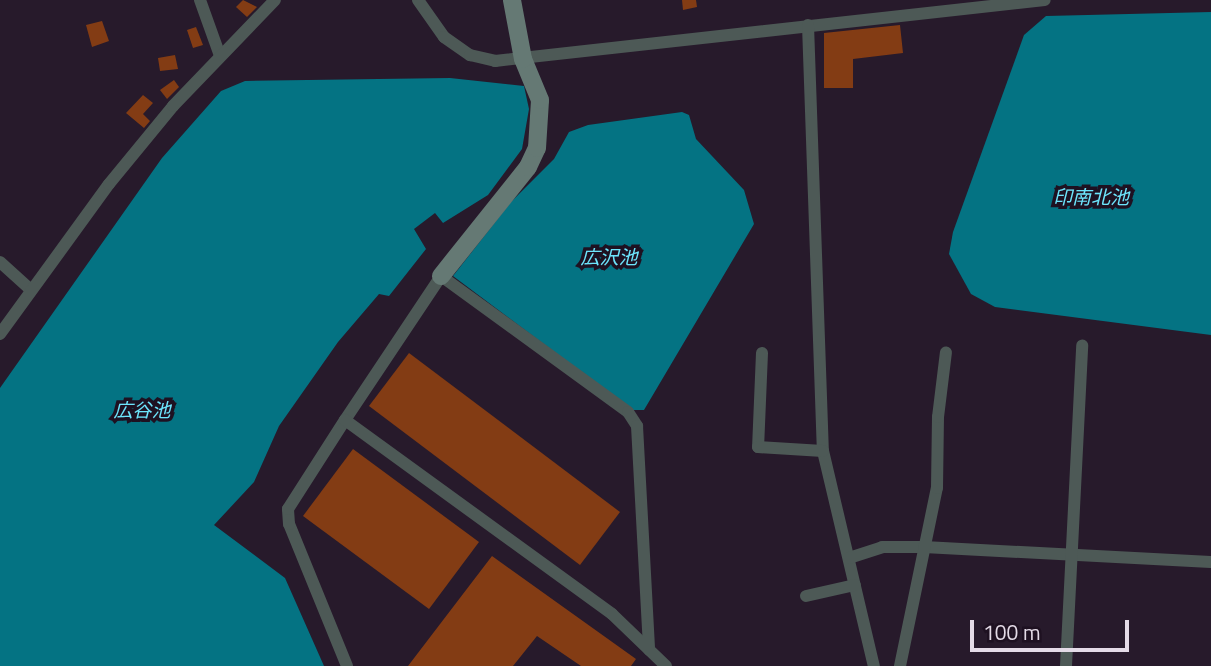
<!DOCTYPE html>
<html>
<head>
<meta charset="utf-8">
<style>
  body { margin:0 }
  #map { position:relative; width:1211px; height:666px; overflow:hidden; background:#271a2b; font-family:"Titillium Web","Noto Sans JP",sans-serif }
  div>[style] { position:absolute }
  .water>* { inset:0; background:#047383 }
  .building>* { inset:0; background:#833c14 }
  .street>* { height:12px; margin:-6px; padding:0 6px; transform-origin:6px; border-radius:6px; background:#4d5956 }
  .secondary>* { height:18px; margin:-9px; padding:0 9px; transform-origin:9px; border-radius:9px; background:#657974 }
  span { translate:-50% -50%; white-space:nowrap; text-align:center; line-height:1.15; -webkit-text-stroke:7px #1e1121; paint-order:stroke }
  .water-label { font-size:19px; color:#6de5fc; font-style:italic }
  .scale { position:absolute; left:970px; top:620px; width:159px; height:32px; box-sizing:border-box; border:4px solid #e4dbe7; border-top:0; padding-left:9px; font-size:21px; line-height:24px; white-space:nowrap; color:#e4dbe7; -webkit-text-stroke:5px #1e1121; paint-order:stroke }
</style>
</head>
<body>
<div id="map">
  <div class="water">
    <div style="clip-path:polygon(1211px 12px,1211px 335px,995px 307px,971px 294px,949px 254px,953px 232px,1024px 35px,1046px 16px)"></div>
    <div style="clip-path:polygon(450px 78px,524px 86px,529px 109px,522px 149px,488px 195px,443px 223px,435px 213px,414px 229px,426px 249px,389px 296px,379px 294px,338px 342px,279px 426px,254px 482px,214px 525px,285px 578px,324px 666px,0 666px,0 388px,162px 158px,221px 91px,245px 81px)"></div>
    <div style="clip-path:polygon(682px 112px,689px 115px,696px 139px,744px 190px,754px 224px,644px 410px,632px 410px,453px 276px,511px 202px,554px 159px,569px 132px,588px 125px)"></div>
  </div>
  <div class="building">
    <div style="clip-path:polygon(243px 0,257px 7px,247px 17px,236px 7px)"></div>
    <div style="clip-path:polygon(682px 0,696px 0,697px 7px,683px 10px)"></div>
    <div style="clip-path:polygon(102px 21px,109px 41px,92px 47px,86px 25px)"></div>
    <div style="clip-path:polygon(900px 25px,903px 53px,853px 59px,853px 88px,824px 88px,824px 33px)"></div>
    <div style="clip-path:polygon(196px 27px,203px 45px,193px 48px,187px 30px)"></div>
    <div style="clip-path:polygon(175px 55px,178px 69px,160px 71px,158px 58px)"></div>
    <div style="clip-path:polygon(174px 80px,179px 87px,167px 99px,160px 90px)"></div>
    <div style="clip-path:polygon(143px 95px,153px 103px,143px 114px,150px 121px,144px 128px,126px 113px)"></div>
    <div style="clip-path:polygon(409px 353px,620px 512px,580px 565px,369px 406px)"></div>
    <div style="clip-path:polygon(353px 449px,479px 542px,429px 609px,303px 516px)"></div>
    <div style="clip-path:polygon(492px 556px,636px 659px,631px 666px,581px 666px,537px 636px,513px 666px,408px 666px)"></div>
  </div>
  <div class="street">
    <div style="left:200px;top:0;width:59px;rotate:70.3deg"></div>
    <div style="left:418px;top:0;width:45px;rotate:54.9deg"></div>
    <div style="left:444px;top:37px;width:32px;rotate:35deg"></div>
    <div style="left:470px;top:55px;width:26px;rotate:13deg"></div>
    <div style="left:495px;top:61px;width:553px;rotate:-6.33deg"></div>
    <div style="left:808px;top:25px;width:426px;rotate:88deg"></div>
    <div style="left:823px;top:451px;width:221px;rotate:76.7deg"></div>
    <div style="left:0;top:262px;width:42px;rotate:42.1deg"></div>
    <div style="left:0;top:334px;width:185px;rotate:-54deg"></div>
    <div style="left:109px;top:184px;width:101px;rotate:-50.6deg"></div>
    <div style="left:173px;top:106px;width:147px;rotate:-46.1deg"></div>
    <div style="left:762px;top:353px;width:94px;rotate:92.4deg"></div>
    <div style="left:758px;top:447px;width:65px;rotate:3.5deg"></div>
    <div style="left:345px;top:420px;width:173px;rotate:-56.3deg"></div>
    <div style="left:441px;top:276px;width:231px;rotate:36deg"></div>
    <div style="left:628px;top:412px;width:17px;rotate:57deg"></div>
    <div style="left:637px;top:426px;width:224px;rotate:86.9deg"></div>
    <div style="left:849px;top:558px;width:35px;rotate:-18deg"></div>
    <div style="left:882px;top:547px;width:42px"></div>
    <div style="left:924px;top:547px;width:287px;rotate:3deg"></div>
    <div style="left:806px;top:596px;width:50px;rotate:-12.7deg"></div>
    <div style="left:347px;top:666px;width:153px;rotate:-112.2deg"></div>
    <div style="left:289px;top:524px;width:15px;rotate:-94deg"></div>
    <div style="left:288px;top:509px;width:106px;rotate:-57.4deg"></div>
    <div style="left:345px;top:420px;width:330px;rotate:36deg"></div>
    <div style="left:612px;top:614px;width:75px;rotate:43.9deg"></div>
    <div style="left:900px;top:666px;width:182px;rotate:-78.3deg"></div>
    <div style="left:937px;top:488px;width:71px;rotate:-89.2deg"></div>
    <div style="left:938px;top:417px;width:65px;rotate:-83deg"></div>
    <div style="left:1066px;top:666px;width:321px;rotate:-87.1deg"></div>
  </div>
  <div class="secondary">
    <div style="left:441px;top:276px;width:139px;rotate:-51.4deg"></div>
    <div style="left:528px;top:167px;width:21px;rotate:-65deg"></div>
    <div style="left:537px;top:148px;width:48px;rotate:-86.4deg"></div>
    <div style="left:540px;top:100px;width:44px;rotate:-112.5deg"></div>
    <div style="left:523px;top:59px;width:60px;rotate:-100.6deg"></div>
  </div>
  <div class="water-label">
    <span style="left:1091px;top:197px">印南北池</span>
    <span style="left:609px;top:257px">広沢池</span>
    <span style="left:142px;top:410px">広谷池</span>
  </div>
  <div class="scale">100 m</div>
</div>
</body>
</html>
